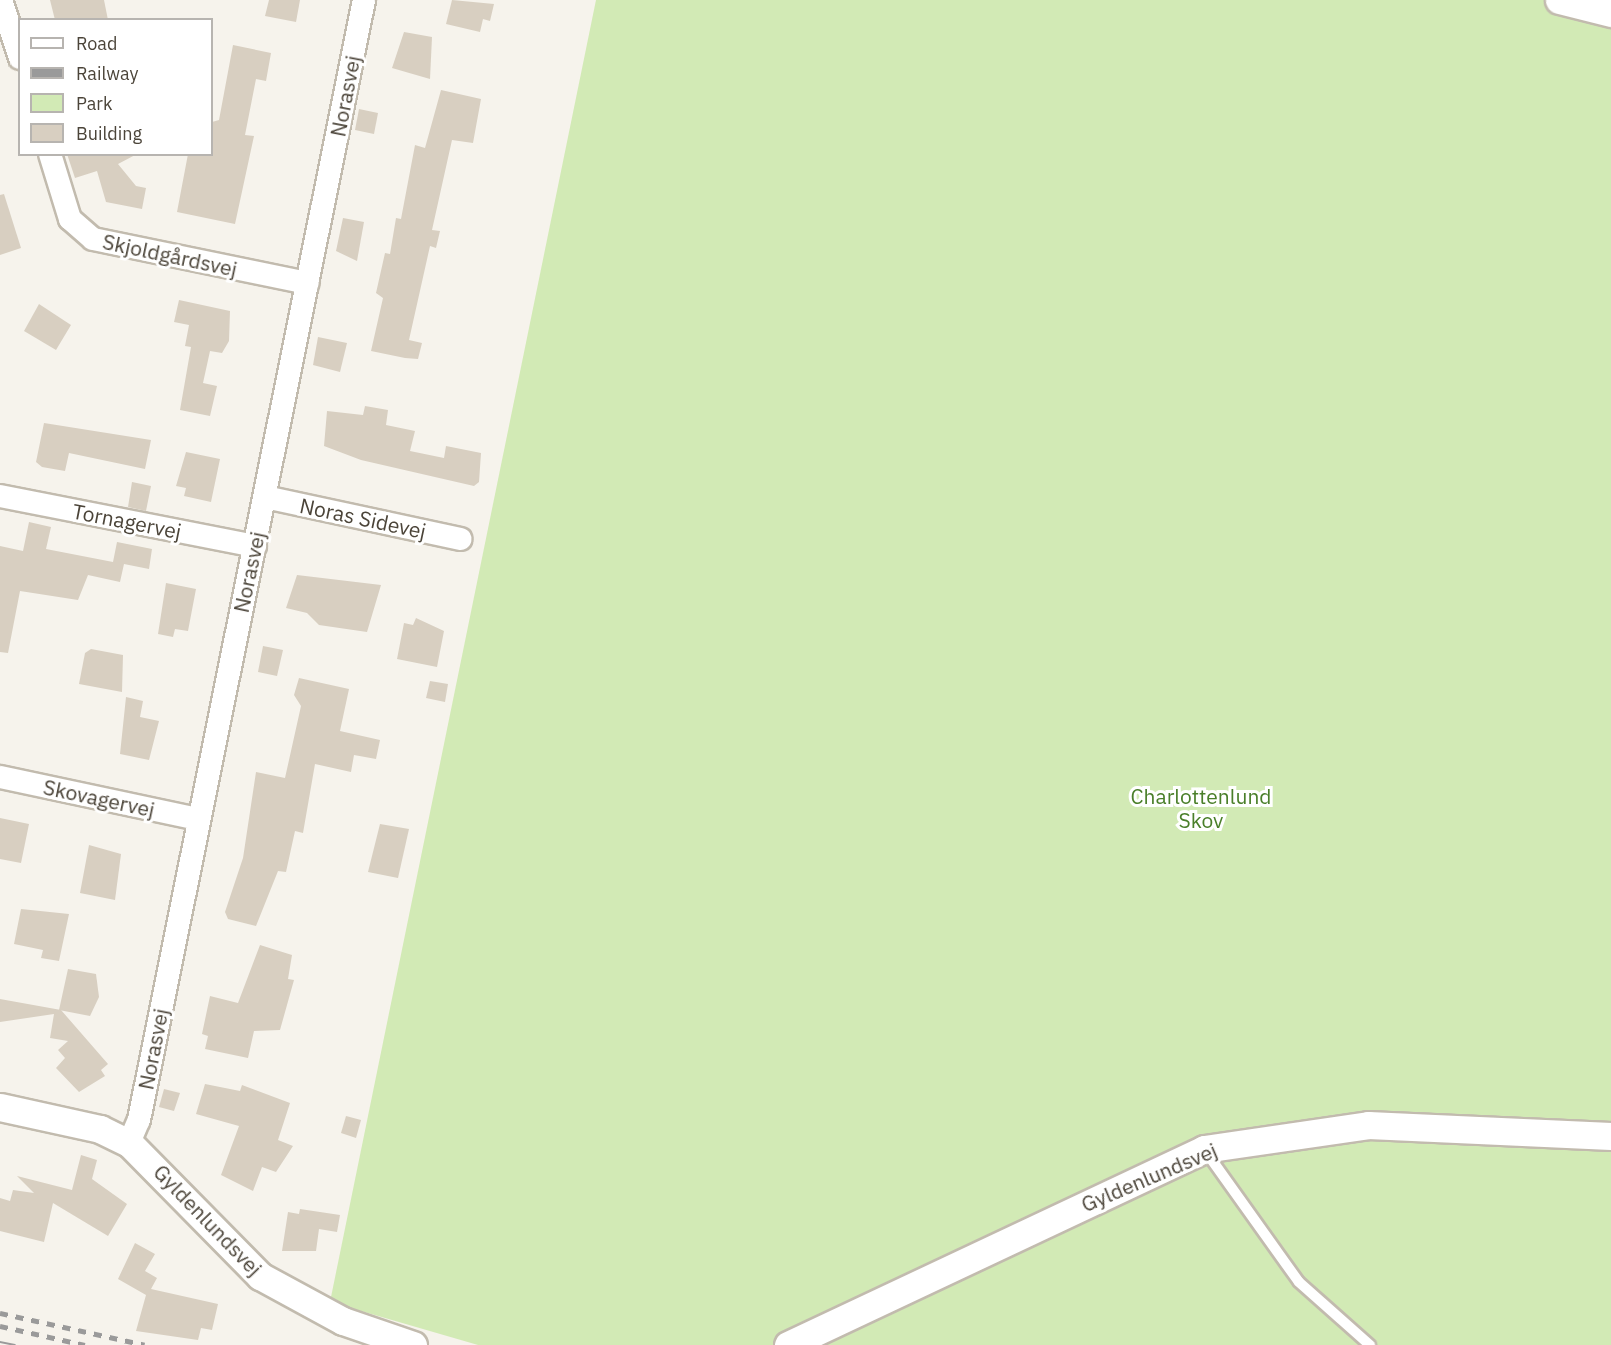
<!DOCTYPE html>
<html>
<head>
<meta charset="utf-8">
<style>
  body { margin:0 }
  #map { position:relative; width:1611px; height:1345px; overflow:hidden; background:#f6f3ec; font-family:"IBM Plex Sans",sans-serif }
  div>[style] { position:absolute }
  .green>* { inset:0; background:#d2eab5 }
  .building>* { inset:0; background:#d8cfc1 }
  .roads { filter:drop-shadow(2px 0 #c2bbae) drop-shadow(-2px 0 #c2bbae) drop-shadow(0 2px #c2bbae) drop-shadow(0 -2px #c2bbae) }
  .service>* { height:10px; margin:-5px; padding:0 5px; transform-origin:5px; border-radius:5px; background:#fff }
  .minor>* { height:22px; margin:-11px; padding:0 11px; transform-origin:11px; border-radius:11px; background:#fff }
  .tertiary>* { height:27px; margin:-13.5px; padding:0 13.5px; transform-origin:13.5px; border-radius:13.5px; background:#fff }
  .tram>* { height:1.5px; margin:-0.75px; padding:0 0.75px; transform-origin:0.75px; border-radius:0.75px; background:#9a9a9a }
  .rail>* { height:4.5px; margin-top:-2.25px; transform-origin:0; background:repeating-linear-gradient(90deg,#9a9a9a 0 8px,transparent 0 16px) }
  span { translate:-50% -50%; white-space:nowrap; text-align:center; line-height:1.15; -webkit-text-stroke:6px #fff; paint-order:stroke }
  .street-label { font-size:21px; color:#4b4439 }
  .park-label { font-size:21px; color:#4a7f2a }
  .legend { position:absolute; left:18px; top:18px; width:195px; height:138px; box-sizing:border-box; background:#fff; border:2px solid #b7b4b0; margin:0; padding:8px 10px; list-style:none; font-size:18px; color:#4b4439 }
  .legend li { display:flex; align-items:center; gap:12px; height:30px }
  .legend b { width:30px; border:2px solid #b7b4b0 }
</style>
</head>
<body>
<div id="map">
  <div class="green">
    <div style="clip-path:polygon(596px 0,1611px 0,1611px 1345px,478px 1345px,330px 1302px)"></div>
  </div>
  <div class="building">
    <div style="clip-path:polygon(50px 0,104px 0,108px 20px,55px 20px)"></div>
    <div style="clip-path:polygon(269px 0,300px 0,296px 22px,265px 16px)"></div>
    <div style="clip-path:polygon(452px 0,494px 4px,490px 21px,483px 19px,480px 32px,446px 24px)"></div>
    <div style="clip-path:polygon(404px 32px,432px 37px,430px 79px,392px 68px)"></div>
    <div style="clip-path:polygon(233px 45px,271px 53px,266px 81px,256px 79px,245px 135px,254px 136px,235px 224px,177px 212px,188px 154px,212px 154px,212px 122px,219px 120px)"></div>
    <div style="clip-path:polygon(441px 90px,481px 99px,473px 143px,452px 140px,432px 230px,440px 231px,436px 248px,430px 246px,409px 340px,422px 343px,418px 359px,405px 358px,371px 351px,383px 298px,376px 293px,385px 253px,390px 254px,396px 218px,401px 219px,415px 145px,425px 148px)"></div>
    <div style="clip-path:polygon(359px 109px,378px 113px,374px 134px,355px 130px)"></div>
    <div style="clip-path:polygon(67px 154px,137px 154px,118px 164px,136px 186px,146px 188px,142px 209px,106px 202px,97px 171px,75px 178px)"></div>
    <div style="clip-path:polygon(4px 194px,21px 248px,0 255px,0 195px)"></div>
    <div style="clip-path:polygon(343px 218px,364px 222px,357px 261px,336px 251px)"></div>
    <div style="clip-path:polygon(179px 300px,230px 311px,229px 341px,222px 353px,210px 351px,203px 383px,217px 386px,210px 416px,180px 410px,191px 347px,185px 346px,189px 325px,174px 322px)"></div>
    <div style="clip-path:polygon(39px 304px,71px 325px,56px 350px,24px 331px)"></div>
    <div style="clip-path:polygon(318px 337px,347px 343px,340px 372px,313px 365px)"></div>
    <div style="clip-path:polygon(365px 406px,388px 410px,386px 425px,415px 431px,410px 451px,444px 458px,446px 446px,481px 453px,479px 482px,474px 486px,361px 460px,324px 446px,327px 411px,363px 415px)"></div>
    <div style="clip-path:polygon(44px 423px,151px 440px,145px 469px,69px 453px,65px 471px,42px 467px,36px 462px)"></div>
    <div style="clip-path:polygon(186px 452px,220px 459px,211px 502px,184px 496px,186px 488px,176px 486px)"></div>
    <div style="clip-path:polygon(132px 482px,151px 486px,146px 511px,128px 507px)"></div>
    <div style="clip-path:polygon(29px 522px,51px 527px,46px 549px,113px 562px,117px 542px,152px 549px,149px 569px,124px 564px,120px 582px,88px 575px,78px 600px,20px 591px,8px 653px,0 652px,0 546px,23px 551px)"></div>
    <div style="clip-path:polygon(297px 575px,381px 585px,367px 632px,319px 625px,307px 613px,286px 608px)"></div>
    <div style="clip-path:polygon(166px 583px,196px 589px,188px 631px,175px 629px,173px 637px,158px 634px)"></div>
    <div style="clip-path:polygon(416px 618px,444px 631px,437px 667px,397px 659px,404px 623px,413px 625px)"></div>
    <div style="clip-path:polygon(263px 646px,283px 650px,277px 676px,258px 672px)"></div>
    <div style="clip-path:polygon(91px 649px,123px 655px,122px 692px,79px 684px,85px 653px)"></div>
    <div style="clip-path:polygon(299px 678px,349px 689px,340px 731px,380px 740px,376px 759px,354px 755px,351px 772px,315px 764px,303px 833px,295px 831px,286px 872px,278px 871px,256px 926px,228px 919px,225px 912px,243px 858px,256px 772px,285px 778px,301px 706px,294px 695px)"></div>
    <div style="clip-path:polygon(430px 681px,448px 684px,445px 702px,426px 698px)"></div>
    <div style="clip-path:polygon(126px 697px,143px 701px,140px 717px,159px 721px,149px 760px,120px 754px)"></div>
    <div style="clip-path:polygon(0 818px,29px 824px,21px 863px,0 859px)"></div>
    <div style="clip-path:polygon(380px 824px,409px 829px,398px 878px,368px 872px)"></div>
    <div style="clip-path:polygon(89px 845px,121px 854px,115px 900px,80px 893px)"></div>
    <div style="clip-path:polygon(21px 909px,69px 914px,59px 961px,41px 958px,43px 950px,14px 944px)"></div>
    <div style="clip-path:polygon(260px 945px,292px 955px,288px 979px,294px 980px,280px 1030px,254px 1031px,248px 1058px,205px 1049px,208px 1036px,202px 1034px,210px 996px,238px 1003px)"></div>
    <div style="clip-path:polygon(68px 969px,96px 974px,99px 997px,90px 1016px,59px 1010px)"></div>
    <div style="clip-path:polygon(0 999px,61px 1010px,108px 1064px,101px 1070px,105px 1076px,79px 1092px,56px 1068px,65px 1058px,58px 1050px,68px 1041px,50px 1038px,54px 1014px,0 1022px)"></div>
    <div style="clip-path:polygon(205px 1084px,240px 1091px,242px 1085px,290px 1103px,278px 1140px,293px 1146px,276px 1172px,262px 1167px,253px 1191px,221px 1175px,239px 1126px,196px 1114px)"></div>
    <div style="clip-path:polygon(164px 1089px,180px 1093px,174px 1111px,159px 1107px)"></div>
    <div style="clip-path:polygon(346px 1116px,361px 1120px,356px 1138px,341px 1133px)"></div>
    <div style="clip-path:polygon(81px 1155px,97px 1160px,92px 1179px,127px 1204px,108px 1236px,53px 1203px,44px 1242px,0 1231px,0 1198px,10px 1201px,13px 1190px,34px 1193px,17px 1176px,72px 1190px)"></div>
    <div style="clip-path:polygon(300px 1209px,340px 1215px,337px 1232px,319px 1229px,316px 1251px,282px 1251px,288px 1212px,299px 1214px)"></div>
    <div style="clip-path:polygon(135px 1243px,155px 1254px,145px 1271px,157px 1278px,151px 1289px,218px 1304px,212px 1330px,201px 1328px,198px 1340px,136px 1331px,146px 1295px,118px 1279px)"></div>
  </div>
  <div class="roads">
    <div class="service">
      <div style="left:1204px;top:1149px;width:163px;rotate:54.5deg"></div>
      <div style="left:1299px;top:1282px;width:95px;rotate:41.6deg"></div>
    </div>
    <div class="minor">
      <div style="left:1px;top:0;width:61px;rotate:71.9deg"></div>
      <div style="left:50px;top:154px;width:68px;rotate:72.9deg"></div>
      <div style="left:70px;top:219px;width:30px;rotate:41deg"></div>
      <div style="left:93px;top:239px;width:219px;rotate:11.6deg"></div>
      <div style="left:0;top:496px;width:260px;rotate:11.1deg"></div>
      <div style="left:265px;top:497px;width:200px;rotate:12.1deg"></div>
      <div style="left:0;top:777px;width:202px;rotate:12deg"></div>
      <div style="left:129px;top:1143px;width:25px;rotate:-67deg"></div>
      <div style="left:139px;top:1120px;width:1142px;rotate:-78.64deg"></div>
    </div>
    <div class="tertiary">
      <div style="left:1559px;top:0;width:54px;rotate:14deg"></div>
      <div style="left:0;top:1107px;width:102px;rotate:12.4deg"></div>
      <div style="left:100px;top:1129px;width:32px;rotate:26deg"></div>
      <div style="left:129px;top:1143px;width:187px;rotate:45.4deg"></div>
      <div style="left:260px;top:1276px;width:94px;rotate:28.5deg"></div>
      <div style="left:343px;top:1321px;width:74px;rotate:18.9deg"></div>
      <div style="left:788px;top:1345px;width:460px;rotate:-25.2deg"></div>
      <div style="left:1204px;top:1149px;width:166px;rotate:-8.3deg"></div>
      <div style="left:1368px;top:1125px;width:243px;rotate:2.6deg"></div>
    </div>
  </div>
  <div class="tram">
    <div style="left:0;top:1342px;width:15px;rotate:11deg"></div>
  </div>
  <div class="rail">
    <div style="left:0;top:1313px;width:148px;rotate:12.4deg"></div>
    <div style="left:0;top:1326px;width:87px;rotate:12.6deg"></div>
  </div>
  <div class="street-label">
    <span style="left:345px;top:96px;rotate:-79deg">Norasvej</span>
    <span style="left:170px;top:255px;rotate:12deg">Skjoldgårdsvej</span>
    <span style="left:363px;top:518px;rotate:12deg">Noras Sidevej</span>
    <span style="left:127px;top:521px;rotate:11deg">Tornagervej</span>
    <span style="left:249px;top:572px;rotate:-78deg">Norasvej</span>
    <span style="left:99px;top:798px;rotate:12deg">Skovagervej</span>
    <span style="left:153px;top:1049px;rotate:-79deg">Norasvej</span>
    <span style="left:1149px;top:1177px;rotate:-23deg">Gyldenlundsvej</span>
    <span style="left:208px;top:1220px;rotate:46deg">Gyldenlundsvej</span>
  </div>
  <div class="park-label">
    <span style="left:1201px;top:808px">Charlottenlund<br>Skov</span>
  </div>
  <ul class="legend">
  <li><b style="height:8px;background:#fff"></b>Road</li>
  <li><b style="height:8px;background:#9a9a9a"></b>Railway</li>
  <li><b style="height:16px;background:#d2eab5"></b>Park</li>
  <li><b style="height:16px;background:#d8cfc1"></b>Building</li>
  </ul>
</div>
</body>
</html>
